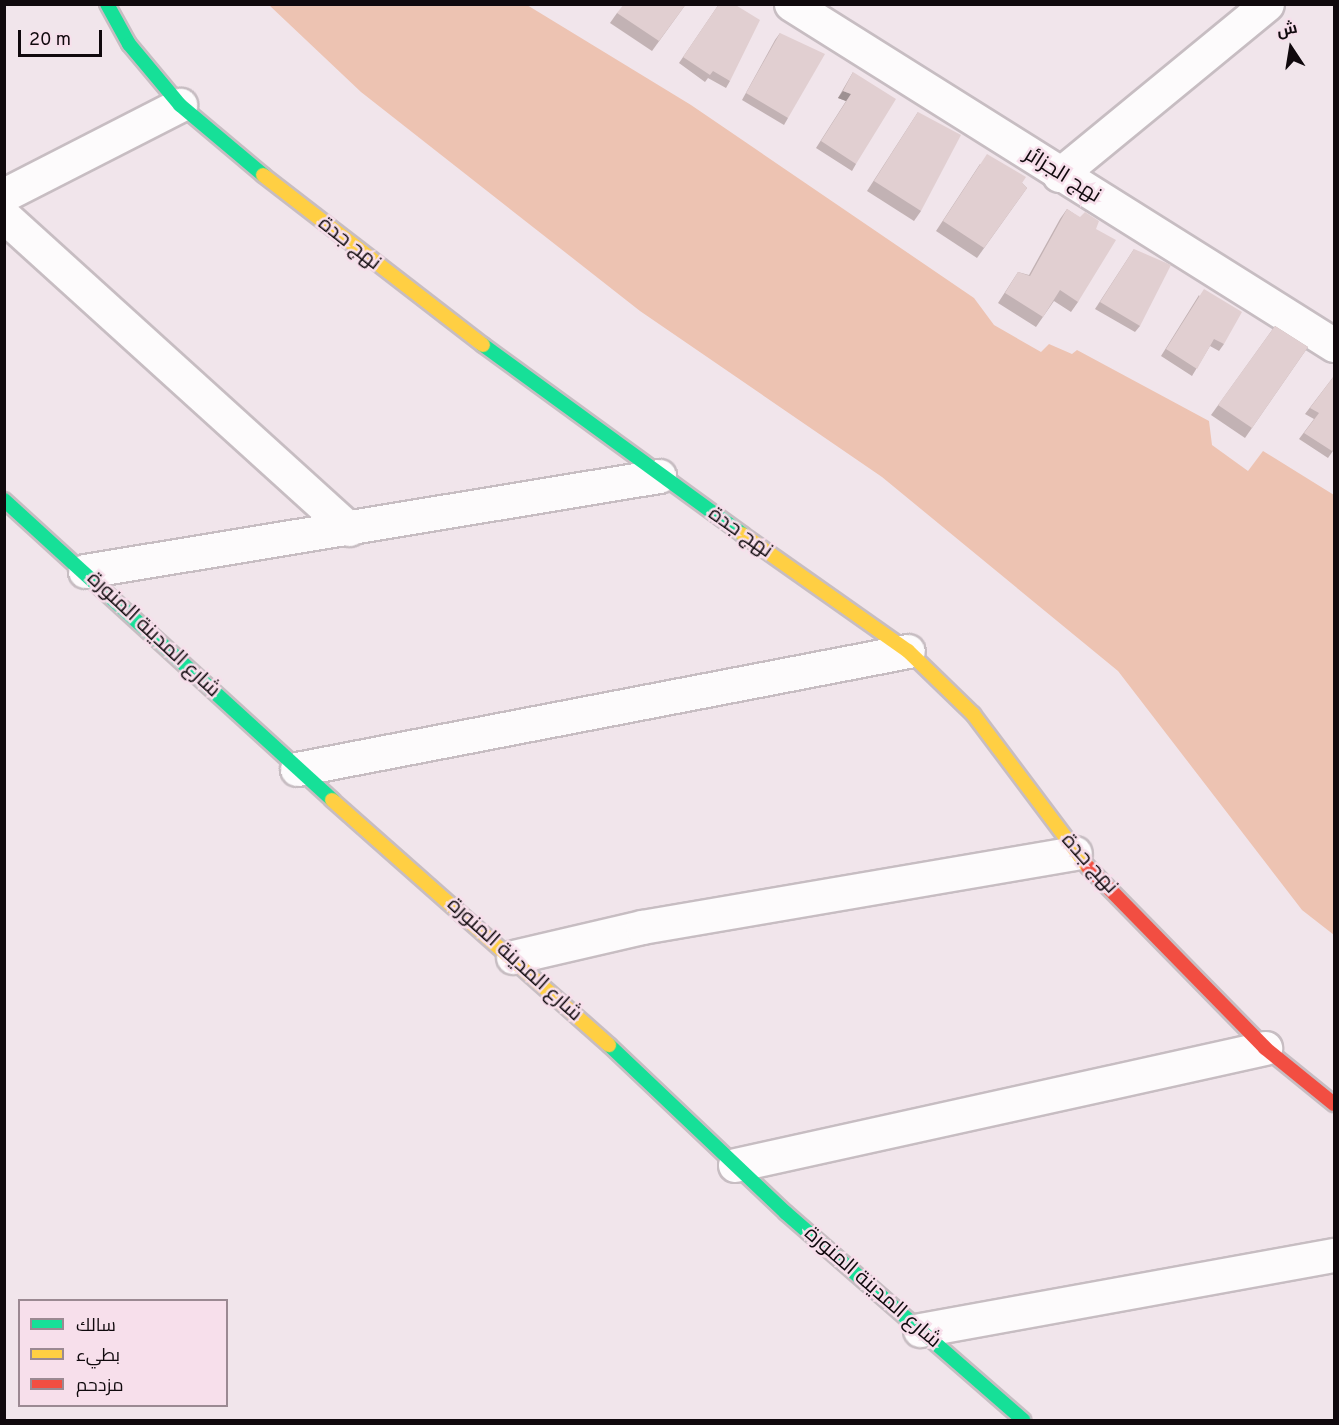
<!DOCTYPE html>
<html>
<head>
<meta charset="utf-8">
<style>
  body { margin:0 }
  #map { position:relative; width:1339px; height:1425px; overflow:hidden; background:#f1e5eb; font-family:Overpass,Cairo,sans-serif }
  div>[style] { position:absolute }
  .green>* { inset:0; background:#edc3b2 }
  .roads { filter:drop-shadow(2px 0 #c7bdc2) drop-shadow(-2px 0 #c7bdc2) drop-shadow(0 2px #c7bdc2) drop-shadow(0 -2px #c7bdc2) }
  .street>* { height:33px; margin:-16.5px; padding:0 16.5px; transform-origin:16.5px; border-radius:16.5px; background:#fdfbfc }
  .fast>* { height:14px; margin:-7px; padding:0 7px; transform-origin:7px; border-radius:7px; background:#16e098 }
  .slow>* { height:14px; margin:-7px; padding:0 7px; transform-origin:7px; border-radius:7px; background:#ffcf43 }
  .jam>* { height:14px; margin:-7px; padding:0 7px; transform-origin:7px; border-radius:7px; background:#f24e42 }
  .wall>* { inset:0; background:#c2b2b4 }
  .shaded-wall>* { inset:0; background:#9e9192 }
  .building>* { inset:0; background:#e1cfd1 }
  span { translate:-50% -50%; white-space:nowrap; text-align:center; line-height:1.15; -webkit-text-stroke:5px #f7dfeb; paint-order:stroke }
  .street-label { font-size:21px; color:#10090d }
  .frame { position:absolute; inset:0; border:6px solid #10090d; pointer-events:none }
  .legend { position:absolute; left:18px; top:1299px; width:210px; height:108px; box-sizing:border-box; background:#f7dfeb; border:2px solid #9b8992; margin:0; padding:8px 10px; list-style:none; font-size:18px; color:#10090d }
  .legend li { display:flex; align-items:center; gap:12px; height:30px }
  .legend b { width:30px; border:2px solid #9b8992 }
  .north { position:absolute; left:1261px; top:18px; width:60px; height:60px; -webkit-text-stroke:4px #f7dfeb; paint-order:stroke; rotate:348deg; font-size:16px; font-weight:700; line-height:24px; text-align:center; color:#10090d }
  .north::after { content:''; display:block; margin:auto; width:21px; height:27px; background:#10090d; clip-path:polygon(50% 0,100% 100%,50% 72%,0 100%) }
  .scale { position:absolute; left:18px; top:30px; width:84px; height:27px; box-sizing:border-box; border:3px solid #10090d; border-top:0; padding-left:8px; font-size:18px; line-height:21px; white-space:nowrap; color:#10090d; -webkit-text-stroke:4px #f7dfeb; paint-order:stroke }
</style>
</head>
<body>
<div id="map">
  <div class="green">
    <div style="clip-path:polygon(269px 5px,527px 5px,691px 105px,974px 298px,994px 325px,1041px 352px,1049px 344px,1072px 354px,1077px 350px,1209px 421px,1212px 445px,1248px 471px,1263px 451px,1334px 495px,1334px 935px,1302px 910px,1118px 671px,882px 477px,640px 311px,361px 92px)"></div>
  </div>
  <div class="roads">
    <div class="street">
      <div style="left:791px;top:4px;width:641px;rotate:32.13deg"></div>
      <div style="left:1059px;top:175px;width:269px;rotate:-39.4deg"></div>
      <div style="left:4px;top:195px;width:198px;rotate:-27.1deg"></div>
      <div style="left:4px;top:216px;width:466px;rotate:42.2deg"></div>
      <div style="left:85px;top:571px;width:582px;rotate:-9.4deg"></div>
      <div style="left:297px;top:769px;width:622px;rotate:-10.93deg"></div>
      <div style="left:513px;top:957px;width:132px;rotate:-13.1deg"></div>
      <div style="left:642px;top:927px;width:439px;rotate:-9.7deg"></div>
      <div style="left:735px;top:1165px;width:543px;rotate:-12.45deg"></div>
      <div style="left:920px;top:1330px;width:421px;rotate:-10.3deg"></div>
    </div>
    <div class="fast">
      <div style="left:107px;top:4px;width:46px;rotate:61.2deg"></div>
      <div style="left:129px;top:44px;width:80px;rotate:50.1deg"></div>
      <div style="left:180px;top:105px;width:109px;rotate:40.1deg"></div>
      <div style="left:483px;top:345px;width:321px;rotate:36.1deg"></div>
      <div style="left:4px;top:500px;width:445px;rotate:42.4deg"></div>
      <div style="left:609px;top:1045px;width:244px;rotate:43.5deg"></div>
      <div style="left:786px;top:1213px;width:315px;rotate:41.1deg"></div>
    </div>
    <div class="slow">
      <div style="left:263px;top:175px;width:278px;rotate:37.7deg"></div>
      <div style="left:742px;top:534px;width:203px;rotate:35.2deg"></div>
      <div style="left:908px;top:651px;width:91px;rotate:44.1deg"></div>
      <div style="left:973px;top:714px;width:191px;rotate:53.1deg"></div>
      <div style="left:332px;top:800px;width:370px;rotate:41.5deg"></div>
    </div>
    <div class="jam">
      <div style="left:1088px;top:867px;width:253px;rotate:45.6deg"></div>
      <div style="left:1265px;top:1048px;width:89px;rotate:39.1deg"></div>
    </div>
  </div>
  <div class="wall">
    <div style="clip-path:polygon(686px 4px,652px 51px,610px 23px,617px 13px)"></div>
    <div style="clip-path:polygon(719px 4px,730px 81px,726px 88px,708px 78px,705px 82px,679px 63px)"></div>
    <div style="clip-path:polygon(780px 33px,788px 118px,784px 125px,742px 100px,775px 40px)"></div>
    <div style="clip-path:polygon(853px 72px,856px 164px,852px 171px,816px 148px,846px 101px,838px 98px)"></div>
    <div style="clip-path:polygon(918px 112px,921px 211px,914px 221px,867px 191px)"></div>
    <div style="clip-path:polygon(980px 164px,1022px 183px,1027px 188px,977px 258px,936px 231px)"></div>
    <div style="clip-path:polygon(1067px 209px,1096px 229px,1078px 302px,1071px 312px,1054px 301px,1036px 327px,998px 303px,1018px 272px,1029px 275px,1060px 219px)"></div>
    <div style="clip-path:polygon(1134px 249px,1140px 326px,1135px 332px,1095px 309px)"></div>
    <div style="clip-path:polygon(1199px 295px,1224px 344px,1219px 351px,1210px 346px,1192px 376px,1161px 356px)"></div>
    <div style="clip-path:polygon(1275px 326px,1308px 347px,1245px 438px,1211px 415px)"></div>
    <div style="clip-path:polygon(1334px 376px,1335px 448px,1328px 458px,1299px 439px,1314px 419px,1305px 414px)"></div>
  </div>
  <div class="shaded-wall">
    <div style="clip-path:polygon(843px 91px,851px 94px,846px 101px,838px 98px)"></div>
  </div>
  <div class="building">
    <div style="clip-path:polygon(624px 4px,686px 4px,659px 41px,617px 13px)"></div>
    <div style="clip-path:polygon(719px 4px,734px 4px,760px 20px,730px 81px,713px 71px,710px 75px,683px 57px)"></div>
    <div style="clip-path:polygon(780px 33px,825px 54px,788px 118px,746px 93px)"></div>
    <div style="clip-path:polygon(853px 72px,896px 99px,856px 164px,821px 141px,851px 94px,843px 91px)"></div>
    <div style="clip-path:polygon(918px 112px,961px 135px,921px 211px,874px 181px)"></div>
    <div style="clip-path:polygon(987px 154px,1026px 177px,1022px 183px,1027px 188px,984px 248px,943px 221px)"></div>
    <div style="clip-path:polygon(1067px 209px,1080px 217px,1085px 212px,1099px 221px,1096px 229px,1116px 240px,1078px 302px,1060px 290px,1043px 317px,1005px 293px,1018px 272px,1030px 276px)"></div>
    <div style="clip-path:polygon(1134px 249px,1171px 265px,1140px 326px,1100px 302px)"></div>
    <div style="clip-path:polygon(1204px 289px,1242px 312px,1224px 344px,1214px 339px,1197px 369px,1166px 349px)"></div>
    <div style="clip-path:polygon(1275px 326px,1308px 347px,1252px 428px,1218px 405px)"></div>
    <div style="clip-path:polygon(1334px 376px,1335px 448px,1332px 451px,1304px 433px,1319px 413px,1310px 408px)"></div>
  </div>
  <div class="street-label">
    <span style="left:1062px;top:176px;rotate:32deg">نهج الجزائر</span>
    <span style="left:349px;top:244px;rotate:38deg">نهج جدة</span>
    <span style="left:740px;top:533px;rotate:35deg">نهج جدة</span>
    <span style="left:153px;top:635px;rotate:43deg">شارع المدينة المنورة</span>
    <span style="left:1089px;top:864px;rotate:48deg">نهج جدة</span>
    <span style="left:514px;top:960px;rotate:42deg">شارع المدينة المنورة</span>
    <span style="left:872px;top:1288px;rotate:41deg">شارع المدينة المنورة</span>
  </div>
  <div class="frame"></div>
  <ul class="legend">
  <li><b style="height:8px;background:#16e098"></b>سالك</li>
  <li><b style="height:8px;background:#ffcf43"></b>بطيء</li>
  <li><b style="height:8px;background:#f24e42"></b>مزدحم</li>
  </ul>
  <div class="north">ش</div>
  <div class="scale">20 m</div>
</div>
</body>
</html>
